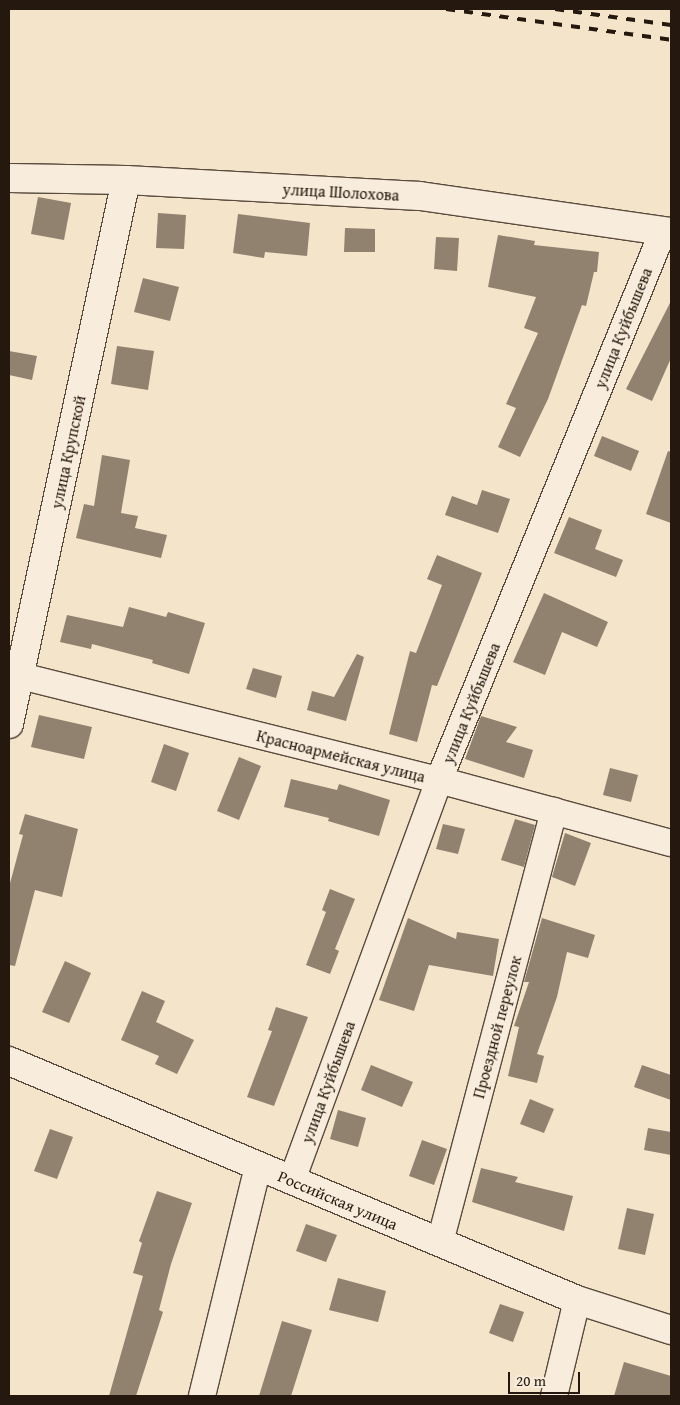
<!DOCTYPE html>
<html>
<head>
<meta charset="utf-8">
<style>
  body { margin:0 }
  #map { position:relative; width:680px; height:1405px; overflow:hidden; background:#f4e4ca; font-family:"Gentium Book Plus",serif }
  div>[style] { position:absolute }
  .building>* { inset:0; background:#918270 }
  .roads { filter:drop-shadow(1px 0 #594b3d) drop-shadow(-1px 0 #594b3d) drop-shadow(0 1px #594b3d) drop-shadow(0 -1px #594b3d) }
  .minor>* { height:26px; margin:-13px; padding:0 13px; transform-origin:13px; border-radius:13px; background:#f8eddd }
  .tertiary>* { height:28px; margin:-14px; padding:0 14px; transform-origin:14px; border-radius:14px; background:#f8eddd }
  .secondary>* { height:28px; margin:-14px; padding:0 14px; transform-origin:14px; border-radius:14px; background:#f8eddd }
  .rail>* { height:4px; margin-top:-2px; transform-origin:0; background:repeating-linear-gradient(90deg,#25180e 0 9px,transparent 0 18px) }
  span { translate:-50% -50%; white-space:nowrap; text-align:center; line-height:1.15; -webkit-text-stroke:4px #f8eddd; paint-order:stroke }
  .street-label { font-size:16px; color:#25180e }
  .frame { position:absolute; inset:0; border:10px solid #25180e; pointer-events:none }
  .scale { position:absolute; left:508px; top:1372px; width:72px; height:22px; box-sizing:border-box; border:2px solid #25180e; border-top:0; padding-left:6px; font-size:15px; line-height:18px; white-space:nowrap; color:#25180e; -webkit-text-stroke:4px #f8eddd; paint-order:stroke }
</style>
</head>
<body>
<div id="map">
  <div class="building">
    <div style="clip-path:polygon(38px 197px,71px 203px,64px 240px,31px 234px)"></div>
    <div style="clip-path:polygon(158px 213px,186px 215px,184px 249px,156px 248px)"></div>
    <div style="clip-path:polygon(238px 214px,310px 223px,307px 256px,265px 252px,264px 258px,233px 253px)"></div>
    <div style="clip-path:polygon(345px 228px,375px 229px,375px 252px,344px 252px)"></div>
    <div style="clip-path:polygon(498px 235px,535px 241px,534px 245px,599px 252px,597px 272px,594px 272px,586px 306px,582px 305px,548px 399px,520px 457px,498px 447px,516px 408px,506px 404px,538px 333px,524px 328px,536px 297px,488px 287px)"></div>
    <div style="clip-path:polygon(436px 237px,459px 238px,457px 271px,434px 269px)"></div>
    <div style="clip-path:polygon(143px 278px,179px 287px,170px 321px,134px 312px)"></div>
    <div style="clip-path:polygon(671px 301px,671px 358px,652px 401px,626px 389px)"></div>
    <div style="clip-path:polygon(117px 346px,154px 351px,148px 390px,111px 384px)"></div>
    <div style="clip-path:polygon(9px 351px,37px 356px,32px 380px,9px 375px)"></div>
    <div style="clip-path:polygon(602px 436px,639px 451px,631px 471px,594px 456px)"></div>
    <div style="clip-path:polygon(668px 451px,671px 452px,671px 523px,646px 514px)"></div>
    <div style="clip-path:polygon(102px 455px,130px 460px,121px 513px,138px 516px,135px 528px,167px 535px,161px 558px,76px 538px,84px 504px,94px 506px)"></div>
    <div style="clip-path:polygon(482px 490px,510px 499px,498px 533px,445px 515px,452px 496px,477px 505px)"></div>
    <div style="clip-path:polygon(569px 517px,602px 530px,595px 549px,623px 560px,616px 577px,554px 553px)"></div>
    <div style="clip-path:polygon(437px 555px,482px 573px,437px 686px,432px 685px,417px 742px,389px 734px,410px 651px,416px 653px,442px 585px,427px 579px)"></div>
    <div style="clip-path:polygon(544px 593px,608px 622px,597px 647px,562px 632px,545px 675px,513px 662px)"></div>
    <div style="clip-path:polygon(129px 607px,166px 617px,168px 612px,205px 623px,189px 674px,152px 663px,153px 660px,92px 644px,91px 649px,60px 642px,67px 615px,123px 627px)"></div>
    <div style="clip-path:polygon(357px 654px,364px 657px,346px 721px,307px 710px,312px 691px,334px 697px)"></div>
    <div style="clip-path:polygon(253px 668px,282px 676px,276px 698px,246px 689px)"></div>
    <div style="clip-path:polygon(39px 715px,92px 727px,84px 759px,31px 747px)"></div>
    <div style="clip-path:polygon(481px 716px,517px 727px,506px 742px,533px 750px,524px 778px,465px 759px)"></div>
    <div style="clip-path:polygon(164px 744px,189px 753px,176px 791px,151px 782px)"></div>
    <div style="clip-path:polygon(239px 757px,261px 766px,239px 820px,217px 811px)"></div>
    <div style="clip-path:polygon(610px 768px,638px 775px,631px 802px,603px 795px)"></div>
    <div style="clip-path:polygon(291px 779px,337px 790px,339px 784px,390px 800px,379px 836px,328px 821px,329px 818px,284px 807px)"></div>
    <div style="clip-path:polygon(25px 814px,78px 829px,62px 897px,35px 890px,15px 966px,9px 965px,9px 887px,23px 835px,19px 834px)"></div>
    <div style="clip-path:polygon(515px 819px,535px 825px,524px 867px,501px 860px)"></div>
    <div style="clip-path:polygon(443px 824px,465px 829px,458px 854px,436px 849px)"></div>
    <div style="clip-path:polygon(565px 833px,591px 843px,575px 886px,552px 877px)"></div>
    <div style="clip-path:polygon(330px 889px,355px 899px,335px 949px,339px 951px,330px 974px,306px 965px,326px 912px,322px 910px)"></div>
    <div style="clip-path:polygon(408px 918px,456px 939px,457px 932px,499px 939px,493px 976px,429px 965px,414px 1011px,379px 1000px)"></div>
    <div style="clip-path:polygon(542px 918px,595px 935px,588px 958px,567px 952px,557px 997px,537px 1054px,544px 1056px,537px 1083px,508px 1076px,519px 1027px,514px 1026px,529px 982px,524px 982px)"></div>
    <div style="clip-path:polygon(65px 961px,91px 973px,69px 1023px,42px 1012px)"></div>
    <div style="clip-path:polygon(142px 991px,165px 1001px,156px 1022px,194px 1040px,177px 1074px,155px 1064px,159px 1056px,121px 1040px)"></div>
    <div style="clip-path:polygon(276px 1007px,308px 1017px,274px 1106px,247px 1097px,272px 1031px,268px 1030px)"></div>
    <div style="clip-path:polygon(371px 1065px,413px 1082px,402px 1107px,361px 1090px)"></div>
    <div style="clip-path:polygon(642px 1065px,671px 1075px,671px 1100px,634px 1087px)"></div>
    <div style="clip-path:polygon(530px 1099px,554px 1109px,544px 1133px,520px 1124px)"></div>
    <div style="clip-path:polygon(338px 1110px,366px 1118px,358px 1147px,330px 1139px)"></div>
    <div style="clip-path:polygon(648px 1128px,671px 1132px,671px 1155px,644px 1150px)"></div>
    <div style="clip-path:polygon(50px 1129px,73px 1137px,57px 1179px,34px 1171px)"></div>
    <div style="clip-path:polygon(422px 1140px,447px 1149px,434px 1185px,409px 1176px)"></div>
    <div style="clip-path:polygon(481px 1168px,518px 1177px,515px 1182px,573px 1196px,564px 1231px,472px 1202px)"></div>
    <div style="clip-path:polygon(157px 1191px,192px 1203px,171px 1264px,159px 1310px,163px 1312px,136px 1396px,109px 1396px,143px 1276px,133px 1273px,142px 1243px,139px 1241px)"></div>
    <div style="clip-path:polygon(627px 1208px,654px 1214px,645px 1255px,618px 1249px)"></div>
    <div style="clip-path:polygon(306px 1224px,337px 1235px,326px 1262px,296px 1251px)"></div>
    <div style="clip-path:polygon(338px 1278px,386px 1291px,378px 1322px,329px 1310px)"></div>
    <div style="clip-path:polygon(500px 1304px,524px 1312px,513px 1342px,489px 1333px)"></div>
    <div style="clip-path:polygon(282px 1321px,312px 1330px,291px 1396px,259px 1396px)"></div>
    <div style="clip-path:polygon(624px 1362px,671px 1376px,671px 1396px,614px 1396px)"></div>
  </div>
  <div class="roads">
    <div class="minor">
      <div style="left:9px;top:673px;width:443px;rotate:14deg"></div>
      <div style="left:439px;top:780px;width:240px;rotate:15.2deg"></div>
      <div style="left:292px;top:1180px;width:426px;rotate:-69.8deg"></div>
      <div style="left:439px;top:780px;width:593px;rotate:-67.8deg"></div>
      <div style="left:440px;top:1242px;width:446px;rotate:-75.2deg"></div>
      <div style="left:202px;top:1396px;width:237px;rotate:-76.3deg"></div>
      <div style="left:554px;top:1396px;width:99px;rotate:-76.5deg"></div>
    </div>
    <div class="tertiary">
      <div style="left:9px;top:178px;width:117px;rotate:1deg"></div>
      <div style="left:126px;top:180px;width:294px;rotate:3.1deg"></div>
      <div style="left:420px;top:196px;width:254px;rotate:8.2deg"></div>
      <div style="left:9px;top:724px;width:556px;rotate:-77.86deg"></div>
    </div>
    <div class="secondary">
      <div style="left:9px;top:1061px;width:616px;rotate:22.82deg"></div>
      <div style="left:577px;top:1300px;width:99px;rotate:17.7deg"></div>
    </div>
  </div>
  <div class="rail">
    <div style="left:446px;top:9px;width:227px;rotate:7.8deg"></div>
    <div style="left:555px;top:9px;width:117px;rotate:7.9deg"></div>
  </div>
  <div class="street-label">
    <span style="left:341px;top:192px;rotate:3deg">улица Шолохова</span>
    <span style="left:623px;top:328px;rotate:-68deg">улица Куйбышева</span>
    <span style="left:68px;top:452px;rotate:-78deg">улица Крупской</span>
    <span style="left:471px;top:703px;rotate:-68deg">улица Куйбышева</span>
    <span style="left:341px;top:756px;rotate:14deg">Красноармейская улица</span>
    <span style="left:497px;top:1027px;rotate:-75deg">Проездной переулок</span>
    <span style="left:328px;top:1082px;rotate:-70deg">улица Куйбышева</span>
    <span style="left:338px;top:1200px;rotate:23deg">Российская улица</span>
  </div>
  <div class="frame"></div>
  <div class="scale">20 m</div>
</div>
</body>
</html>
